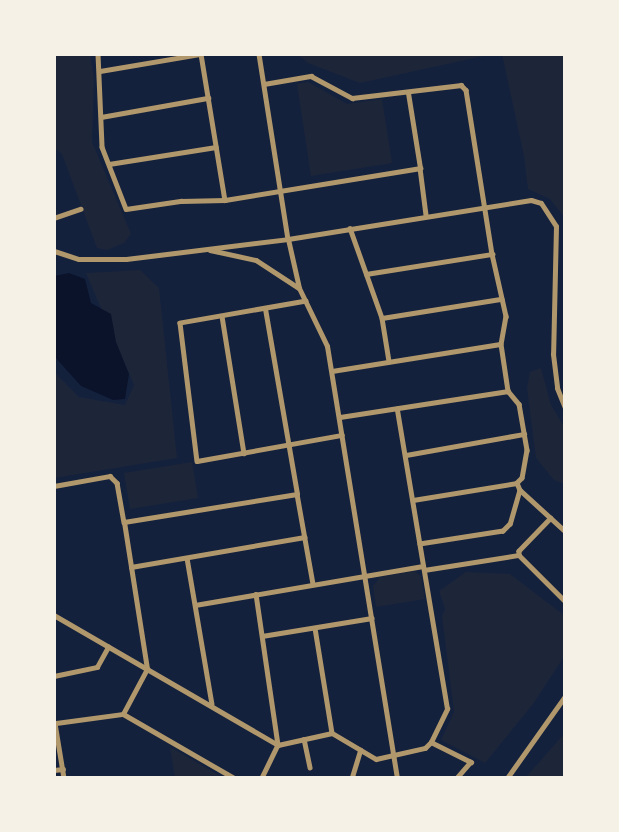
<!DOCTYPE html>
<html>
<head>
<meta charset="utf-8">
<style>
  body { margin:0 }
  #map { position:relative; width:619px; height:832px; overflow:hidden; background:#14213d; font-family:Cabin,sans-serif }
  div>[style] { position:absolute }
  .green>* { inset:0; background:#1d2539 }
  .water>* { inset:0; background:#0b132b }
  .minor>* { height:4.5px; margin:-2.25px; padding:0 2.25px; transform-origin:2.25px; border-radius:2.25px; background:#b1986c }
  .tertiary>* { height:5px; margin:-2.5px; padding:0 2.5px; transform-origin:2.5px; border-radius:2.5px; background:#b1986c }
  span { translate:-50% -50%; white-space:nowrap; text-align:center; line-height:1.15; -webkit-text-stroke:6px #f6f1e7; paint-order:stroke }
  .frame { position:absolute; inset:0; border:56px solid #f6f1e7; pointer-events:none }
</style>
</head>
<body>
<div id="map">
  <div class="green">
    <div style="clip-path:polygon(54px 54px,90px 54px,94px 78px,92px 142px,131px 234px,124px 243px,107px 250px,97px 248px,62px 154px,54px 148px)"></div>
    <div style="clip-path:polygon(297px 54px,493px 54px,360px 83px,308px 63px)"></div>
    <div style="clip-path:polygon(502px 54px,565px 54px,565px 218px,550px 199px,528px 189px,524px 156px)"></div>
    <div style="clip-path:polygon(308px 82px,347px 104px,382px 99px,392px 163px,311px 176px,297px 84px)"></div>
    <div style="clip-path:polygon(140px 270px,159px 288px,177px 458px,54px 478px,54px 372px,79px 397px,125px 405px,134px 385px,86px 273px)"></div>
    <div style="clip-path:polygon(541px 368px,551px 405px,565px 428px,565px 484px,554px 480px,536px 458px,527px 388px,530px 372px)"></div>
    <div style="clip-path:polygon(192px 462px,198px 498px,130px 509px,124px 473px)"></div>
    <div style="clip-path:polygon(414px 571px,421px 576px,425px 599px,376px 607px,373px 586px,380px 577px)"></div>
    <div style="clip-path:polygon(466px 572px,510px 574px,565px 616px,565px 655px,533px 704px,485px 763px,441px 740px,454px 712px,442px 616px,445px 609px,439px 591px)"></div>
    <div style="clip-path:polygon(565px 733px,565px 778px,525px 778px)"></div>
    <div style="clip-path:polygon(170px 747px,224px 778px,175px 778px)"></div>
  </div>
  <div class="water">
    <div style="clip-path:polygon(69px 273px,85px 279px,91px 303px,111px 314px,116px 342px,129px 374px,125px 399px,113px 400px,81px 386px,54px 356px,54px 276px)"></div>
  </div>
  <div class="minor">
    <div style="left:98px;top:54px;width:93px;rotate:87.5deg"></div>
    <div style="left:102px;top:147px;width:66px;rotate:68.8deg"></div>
    <div style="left:126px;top:209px;width:56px;rotate:-8.3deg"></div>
    <div style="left:181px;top:201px;width:44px;rotate:-1.3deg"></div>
    <div style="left:225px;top:200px;width:198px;rotate:-9.3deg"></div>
    <div style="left:420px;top:168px;width:76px;rotate:-99.1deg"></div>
    <div style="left:259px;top:54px;width:187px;rotate:81.1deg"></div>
    <div style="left:100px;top:71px;width:102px;rotate:-9.6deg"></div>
    <div style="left:201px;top:54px;width:148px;rotate:80.7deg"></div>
    <div style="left:264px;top:84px;width:48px;rotate:-9.7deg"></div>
    <div style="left:311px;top:76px;width:47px;rotate:28.2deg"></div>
    <div style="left:352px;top:98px;width:110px;rotate:-6.8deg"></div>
    <div style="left:461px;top:85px;width:7px;rotate:45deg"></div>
    <div style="left:466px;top:90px;width:166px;rotate:81deg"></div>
    <div style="left:492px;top:254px;width:64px;rotate:77.3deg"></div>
    <div style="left:506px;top:316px;width:28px;rotate:100deg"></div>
    <div style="left:501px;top:344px;width:48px;rotate:81.5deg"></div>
    <div style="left:508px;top:391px;width:17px;rotate:50deg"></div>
    <div style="left:519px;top:404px;width:47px;rotate:80.1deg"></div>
    <div style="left:527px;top:450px;width:28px;rotate:100deg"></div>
    <div style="left:522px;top:478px;width:7px;rotate:135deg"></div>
    <div style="left:517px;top:483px;width:8px;rotate:67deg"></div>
    <div style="left:520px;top:490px;width:35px;rotate:106deg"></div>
    <div style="left:510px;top:524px;width:10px;rotate:135deg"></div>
    <div style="left:503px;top:531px;width:84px;rotate:171.1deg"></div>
    <div style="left:101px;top:117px;width:109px;rotate:-10.1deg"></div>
    <div style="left:109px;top:164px;width:108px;rotate:-9deg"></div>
    <div style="left:420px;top:168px;width:47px;rotate:82.7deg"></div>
    <div style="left:54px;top:218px;width:28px;rotate:-19deg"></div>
    <div style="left:350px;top:228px;width:96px;rotate:70.4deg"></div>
    <div style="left:382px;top:318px;width:44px;rotate:80.8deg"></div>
    <div style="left:210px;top:250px;width:47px;rotate:12.3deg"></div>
    <div style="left:256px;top:260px;width:51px;rotate:33.1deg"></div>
    <div style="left:366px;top:274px;width:128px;rotate:-9deg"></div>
    <div style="left:306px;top:301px;width:128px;rotate:170.1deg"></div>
    <div style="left:180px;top:323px;width:139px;rotate:83deg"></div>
    <div style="left:197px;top:461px;width:147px;rotate:-10.2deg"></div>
    <div style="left:222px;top:316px;width:139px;rotate:80.9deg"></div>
    <div style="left:382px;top:318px;width:121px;rotate:-9.1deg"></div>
    <div style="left:332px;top:371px;width:170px;rotate:-9.1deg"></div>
    <div style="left:340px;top:417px;width:170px;rotate:-8.8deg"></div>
    <div style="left:406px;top:455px;width:120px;rotate:-10.1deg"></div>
    <div style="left:54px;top:486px;width:57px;rotate:-10.1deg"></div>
    <div style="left:110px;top:476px;width:10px;rotate:45deg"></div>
    <div style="left:117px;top:483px;width:40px;rotate:80deg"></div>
    <div style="left:520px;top:490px;width:61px;rotate:42.3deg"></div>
    <div style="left:297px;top:494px;width:91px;rotate:79.9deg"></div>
    <div style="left:413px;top:500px;width:105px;rotate:-9.3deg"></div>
    <div style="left:551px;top:518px;width:46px;rotate:134.1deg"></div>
    <div style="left:519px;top:551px;width:4px;rotate:90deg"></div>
    <div style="left:519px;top:555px;width:65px;rotate:45deg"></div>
    <div style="left:187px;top:558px;width:148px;rotate:80.3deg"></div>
    <div style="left:131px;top:567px;width:176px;rotate:-9.8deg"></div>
    <div style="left:424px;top:570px;width:96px;rotate:-9deg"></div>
    <div style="left:256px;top:594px;width:153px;rotate:81.7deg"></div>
    <div style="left:278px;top:745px;width:37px;rotate:116deg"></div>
    <div style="left:195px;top:605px;width:231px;rotate:-9.7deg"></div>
    <div style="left:54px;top:615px;width:259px;rotate:30.1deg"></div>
    <div style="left:278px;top:745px;width:55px;rotate:-12.5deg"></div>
    <div style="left:332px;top:733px;width:51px;rotate:30.6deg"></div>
    <div style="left:376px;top:759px;width:50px;rotate:-12.7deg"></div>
    <div style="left:425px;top:748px;width:8px;rotate:-45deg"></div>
    <div style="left:431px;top:742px;width:37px;rotate:-64deg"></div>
    <div style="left:447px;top:709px;width:304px;rotate:-99.5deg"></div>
    <div style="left:315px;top:628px;width:106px;rotate:80.8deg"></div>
    <div style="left:262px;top:636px;width:111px;rotate:-9.3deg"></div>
    <div style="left:54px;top:676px;width:44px;rotate:-11.8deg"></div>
    <div style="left:97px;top:667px;width:23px;rotate:-61deg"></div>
    <div style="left:123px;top:714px;width:51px;rotate:-61.9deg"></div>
    <div style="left:147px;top:669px;width:149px;rotate:-98.9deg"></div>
    <div style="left:124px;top:522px;width:175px;rotate:-9.2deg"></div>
    <div style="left:297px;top:494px;width:188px;rotate:-99.8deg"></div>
    <div style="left:55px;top:723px;width:56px;rotate:80.7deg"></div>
    <div style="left:304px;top:739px;width:29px;rotate:78deg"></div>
    <div style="left:431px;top:742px;width:45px;rotate:26.6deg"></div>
    <div style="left:471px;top:762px;width:21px;rotate:131deg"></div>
    <div style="left:54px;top:770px;width:9px;rotate:-6deg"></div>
    <div style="left:352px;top:777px;width:28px;rotate:-73deg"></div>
  </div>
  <div class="tertiary">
    <div style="left:288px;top:239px;width:50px;rotate:77.3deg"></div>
    <div style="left:299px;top:288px;width:64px;rotate:64.2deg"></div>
    <div style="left:327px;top:346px;width:438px;rotate:80.8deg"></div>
    <div style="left:54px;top:251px;width:26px;rotate:18deg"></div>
    <div style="left:79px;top:259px;width:47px"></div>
    <div style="left:126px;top:259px;width:163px;rotate:-7deg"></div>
    <div style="left:288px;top:239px;width:246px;rotate:-9.1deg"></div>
    <div style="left:531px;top:200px;width:10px;rotate:17deg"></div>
    <div style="left:541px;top:203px;width:27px;rotate:57deg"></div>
    <div style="left:556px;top:226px;width:128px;rotate:91.3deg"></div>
    <div style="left:553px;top:354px;width:34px;rotate:83deg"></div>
    <div style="left:557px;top:388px;width:22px;rotate:68deg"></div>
    <div style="left:56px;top:723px;width:68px;rotate:-7.7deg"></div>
    <div style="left:123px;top:714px;width:128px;rotate:30deg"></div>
    <div style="left:507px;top:778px;width:100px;rotate:-54.7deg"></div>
  </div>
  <div class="frame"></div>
</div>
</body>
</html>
